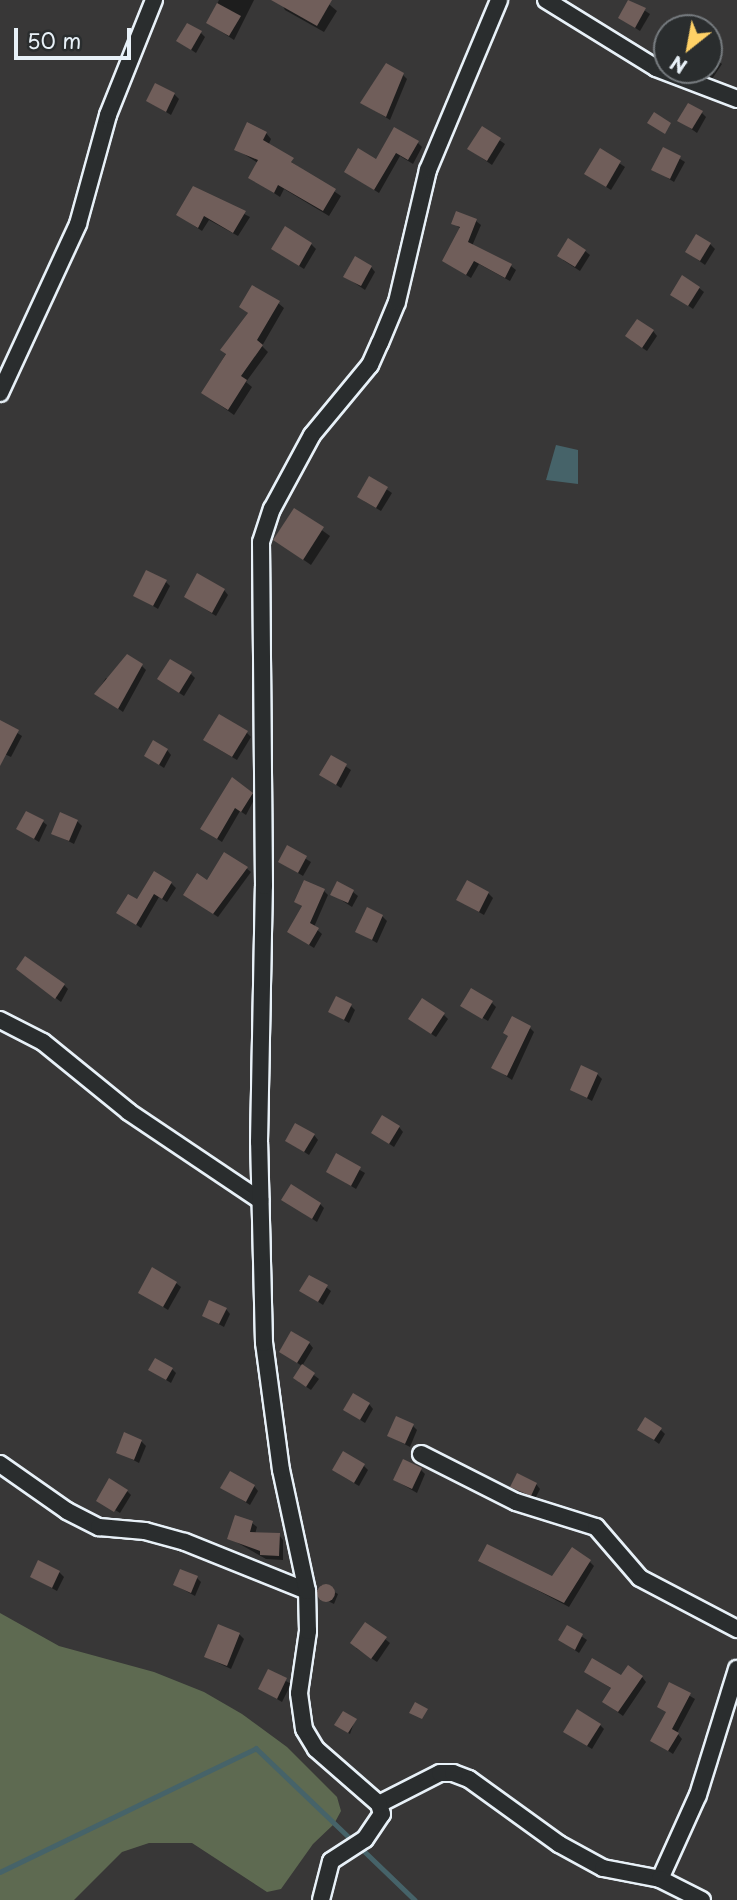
<!DOCTYPE html>
<html>
<head>
<meta charset="utf-8">
<style>
  body { margin:0 }
  #map { position:relative; width:737px; height:1900px; overflow:hidden; background:#383737; font-family:"Playpen Sans",sans-serif }
  div>[style] { position:absolute }
  .green>* { inset:0; background:#5e6a51 }
  .water>* { inset:0; background:#466369 }
  .shadow>* { inset:0; background:#0007 }
  .stream>* { height:4.5px; margin:-2.25px; padding:0 2.25px; transform-origin:2.25px; border-radius:2.25px; background:#466369 }
  .building>* { inset:0; background:#705e5a }
  .round { border-radius:50% }
  .roads { filter:drop-shadow(2px 0 #e8f1f8) drop-shadow(-2px 0 #e8f1f8) drop-shadow(0 2px #e8f1f8) drop-shadow(0 -2px #e8f1f8) }
  .street>* { height:16px; margin:-8px; padding:0 8px; transform-origin:8px; border-radius:8px; background:#2a2d2e }
  span { translate:-50% -50%; white-space:nowrap; text-align:center; line-height:1.15; -webkit-text-stroke:6px #2a2d2e; paint-order:stroke }
  .north { position:absolute; left:653px; top:14px; width:70px; height:70px; box-sizing:border-box; background:#2a2d2e; border:2px solid #767b7f; border-radius:50%; rotate:211deg; font-size:19px; font-weight:700; line-height:28px; text-align:center; color:#e8f1f8 }
  .north::after { content:''; display:block; margin:auto; width:24px; height:32px; background:#ffd166; clip-path:polygon(50% 0,100% 100%,50% 72%,0 100%) }
  .scale { position:absolute; left:14px; top:28px; width:117px; height:32px; box-sizing:border-box; border:4px solid #e8f1f8; border-top:0; padding-left:9px; font-size:21px; line-height:24px; white-space:nowrap; color:#e8f1f8; -webkit-text-stroke:5px #2a2d2e; paint-order:stroke }
</style>
</head>
<body>
<div id="map">
  <div class="green">
    <div style="clip-path:polygon(0 1613px,59px 1646px,154px 1672px,204px 1692px,242px 1714px,287px 1747px,337px 1797px,341px 1811px,334px 1824px,313px 1844px,281px 1889px,267px 1892px,192px 1843px,149px 1843px,122px 1852px,74px 1900px,0 1900px)"></div>
  </div>
  <div class="water">
    <div style="clip-path:polygon(556px 445px,578px 450px,578px 484px,546px 480px)"></div>
  </div>
  <div class="shadow">
    <div style="clip-path:polygon(219px 0,254px 0,234px 40px,208px 23px)"></div>
    <div style="clip-path:polygon(280px 0,324px 0,337px 11px,324px 32px,285px 10px)"></div>
    <div style="clip-path:polygon(630px 1px,650px 14px,640px 31px,620px 18px)"></div>
    <div style="clip-path:polygon(201px 33px,205px 37px,196px 53px,178px 41px)"></div>
    <div style="clip-path:polygon(709px 54px,722px 64px,712px 79px,696px 70px,709px 70px)"></div>
    <div style="clip-path:polygon(403px 75px,407px 79px,390px 120px,363px 103px)"></div>
    <div style="clip-path:polygon(174px 94px,179px 99px,171px 115px,148px 101px)"></div>
    <div style="clip-path:polygon(702px 113px,706px 117px,697px 133px,680px 121px)"></div>
    <div style="clip-path:polygon(482px 128px,505px 144px,492px 165px,469px 149px)"></div>
    <div style="clip-path:polygon(266px 133px,271px 139px,268px 146px,341px 196px,329px 216px,284px 189px,280px 197px,250px 177px,258px 163px,236px 149px)"></div>
    <div style="clip-path:polygon(418px 143px,422px 147px,413px 164px,400px 156px,379px 193px,346px 172px)"></div>
    <div style="clip-path:polygon(664px 149px,685px 162px,674px 182px,653px 169px)"></div>
    <div style="clip-path:polygon(601px 151px,625px 167px,611px 190px,586px 174px)"></div>
    <div style="clip-path:polygon(194px 188px,250px 217px,238px 236px,209px 220px,202px 231px,178px 215px)"></div>
    <div style="clip-path:polygon(476px 221px,481px 225px,472px 246px,511px 266px,516px 270px,510px 281px,479px 264px,471px 278px,444px 261px,461px 229px,453px 223px)"></div>
    <div style="clip-path:polygon(311px 244px,316px 249px,304px 269px,273px 249px)"></div>
    <div style="clip-path:polygon(710px 244px,715px 249px,705px 265px,687px 252px)"></div>
    <div style="clip-path:polygon(585px 251px,590px 255px,580px 271px,563px 260px)"></div>
    <div style="clip-path:polygon(371px 267px,375px 272px,365px 290px,346px 277px)"></div>
    <div style="clip-path:polygon(699px 288px,704px 292px,693px 309px,672px 294px)"></div>
    <div style="clip-path:polygon(278px 303px,284px 308px,262px 346px,268px 352px,246px 382px,252px 387px,234px 415px,203px 393px,249px 314px,241px 307px)"></div>
    <div style="clip-path:polygon(653px 331px,657px 336px,647px 351px,632px 341px)"></div>
    <div style="clip-path:polygon(370px 478px,392px 493px,381px 511px,364px 501px)"></div>
    <div style="clip-path:polygon(294px 510px,330px 536px,311px 565px,275px 540px)"></div>
    <div style="clip-path:polygon(166px 582px,170px 586px,158px 609px,135px 595px)"></div>
    <div style="clip-path:polygon(224px 590px,228px 595px,216px 616px,186px 597px)"></div>
    <div style="clip-path:polygon(142px 666px,146px 670px,123px 712px,96px 693px,106px 678px,111px 681px)"></div>
    <div style="clip-path:polygon(191px 674px,195px 678px,184px 696px,164px 683px)"></div>
    <div style="clip-path:polygon(0 722px,22px 736px,11px 757px,0 752px)"></div>
    <div style="clip-path:polygon(246px 732px,251px 737px,237px 760px,210px 744px)"></div>
    <div style="clip-path:polygon(167px 750px,171px 755px,164px 768px,146px 756px)"></div>
    <div style="clip-path:polygon(332px 757px,351px 770px,341px 788px,321px 775px)"></div>
    <div style="clip-path:polygon(232px 779px,256px 796px,246px 815px,240px 811px,222px 842px,202px 829px)"></div>
    <div style="clip-path:polygon(42px 821px,47px 825px,39px 842px,18px 829px)"></div>
    <div style="clip-path:polygon(77px 821px,82px 826px,74px 844px,53px 833px)"></div>
    <div style="clip-path:polygon(288px 848px,311px 862px,303px 876px,280px 862px)"></div>
    <div style="clip-path:polygon(246px 868px,251px 872px,218px 917px,185px 895px)"></div>
    <div style="clip-path:polygon(171px 883px,176px 888px,167px 902px,159px 897px,141px 928px,119px 913px)"></div>
    <div style="clip-path:polygon(324px 891px,328px 895px,314px 927px,322px 934px,314px 948px,289px 932px,303px 907px,296px 902px)"></div>
    <div style="clip-path:polygon(353px 892px,358px 896px,352px 907px,332px 894px)"></div>
    <div style="clip-path:polygon(488px 893px,493px 898px,484px 915px,458px 900px)"></div>
    <div style="clip-path:polygon(382px 916px,387px 921px,377px 943px,358px 932px)"></div>
    <div style="clip-path:polygon(23px 973px,64px 985px,68px 989px,61px 1002px)"></div>
    <div style="clip-path:polygon(492px 1003px,496px 1007px,488px 1021px,465px 1007px)"></div>
    <div style="clip-path:polygon(351px 1006px,355px 1010px,349px 1023px,330px 1012px)"></div>
    <div style="clip-path:polygon(444px 1015px,448px 1019px,436px 1037px,415px 1023px)"></div>
    <div style="clip-path:polygon(530px 1028px,534px 1032px,512px 1080px,493px 1067px)"></div>
    <div style="clip-path:polygon(597px 1074px,602px 1079px,592px 1101px,572px 1090px)"></div>
    <div style="clip-path:polygon(399px 1127px,403px 1132px,394px 1147px,373px 1133px)"></div>
    <div style="clip-path:polygon(314px 1135px,318px 1140px,309px 1155px,287px 1141px)"></div>
    <div style="clip-path:polygon(336px 1156px,365px 1173px,356px 1189px,328px 1172px)"></div>
    <div style="clip-path:polygon(284px 1200px,320px 1204px,324px 1208px,317px 1222px)"></div>
    <div style="clip-path:polygon(176px 1283px,181px 1287px,168px 1310px,140px 1292px)"></div>
    <div style="clip-path:polygon(326px 1287px,331px 1291px,323px 1305px,302px 1291px)"></div>
    <div style="clip-path:polygon(226px 1309px,230px 1314px,224px 1327px,204px 1316px)"></div>
    <div style="clip-path:polygon(309px 1343px,313px 1348px,302px 1366px,319px 1379px,311px 1390px,299px 1382px,302px 1366px,281px 1352px)"></div>
    <div style="clip-path:polygon(172px 1369px,176px 1373px,171px 1383px,150px 1370px)"></div>
    <div style="clip-path:polygon(369px 1404px,373px 1409px,365px 1423px,345px 1410px)"></div>
    <div style="clip-path:polygon(413px 1426px,417px 1430px,410px 1447px,389px 1436px)"></div>
    <div style="clip-path:polygon(639px 1429px,661px 1430px,665px 1434px,659px 1444px)"></div>
    <div style="clip-path:polygon(141px 1441px,146px 1446px,139px 1463px,118px 1452px)"></div>
    <div style="clip-path:polygon(364px 1466px,368px 1470px,359px 1486px,339px 1474px)"></div>
    <div style="clip-path:polygon(421px 1470px,425px 1474px,417px 1493px,395px 1480px)"></div>
    <div style="clip-path:polygon(536px 1484px,540px 1489px,535px 1499px,512px 1487px)"></div>
    <div style="clip-path:polygon(254px 1486px,258px 1491px,250px 1505px,222px 1487px)"></div>
    <div style="clip-path:polygon(127px 1491px,131px 1495px,120px 1513px,101px 1501px)"></div>
    <div style="clip-path:polygon(252px 1523px,257px 1527px,255px 1534px,279px 1535px,283px 1540px,283px 1560px,266px 1559px,229px 1538px)"></div>
    <div style="clip-path:polygon(480px 1560px,553px 1578px,590px 1562px,594px 1566px,569px 1607px)"></div>
    <div style="clip-path:polygon(59px 1572px,64px 1577px,57px 1591px,32px 1577px)"></div>
    <div style="clip-path:polygon(197px 1578px,201px 1582px,195px 1596px,175px 1585px)"></div>
    <div style="clip-path:polygon(321px 1585px,338px 1594px,334px 1604px,320px 1597px)"></div>
    <div style="clip-path:polygon(568px 1627px,587px 1640px,579px 1653px,560px 1640px)"></div>
    <div style="clip-path:polygon(239px 1634px,244px 1639px,231px 1669px,206px 1657px)"></div>
    <div style="clip-path:polygon(385px 1639px,390px 1643px,377px 1662px,356px 1648px)"></div>
    <div style="clip-path:polygon(269px 1671px,291px 1684px,282px 1702px,260px 1689px)"></div>
    <div style="clip-path:polygon(586px 1672px,642px 1677px,646px 1682px,623px 1716px,604px 1702px,612px 1689px)"></div>
    <div style="clip-path:polygon(670px 1684px,695px 1699px,677px 1733px,682px 1739px,673px 1754px,652px 1740px,668px 1713px,659px 1706px)"></div>
    <div style="clip-path:polygon(355px 1720px,350px 1734px,338px 1726px)"></div>
    <div style="clip-path:polygon(600px 1725px,604px 1729px,592px 1749px,565px 1732px)"></div>
  </div>
  <div class="stream">
    <div style="left:360px;top:1847px;width:76px;rotate:43.9deg"></div>
    <div style="left:0;top:1872px;width:284px;rotate:-25.8deg"></div>
    <div style="left:256px;top:1748px;width:134px;rotate:43.8deg"></div>
  </div>
  <div class="building">
    <div style="clip-path:polygon(271px 0,332px 0,317px 26px)"></div>
    <div style="clip-path:polygon(628px 0,646px 8px,635px 28px,618px 18px)"></div>
    <div style="clip-path:polygon(217px 3px,241px 16px,229px 36px,206px 23px)"></div>
    <div style="clip-path:polygon(187px 23px,202px 31px,191px 50px,176px 41px)"></div>
    <div style="clip-path:polygon(386px 63px,404px 73px,386px 117px,360px 103px)"></div>
    <div style="clip-path:polygon(155px 83px,175px 93px,166px 112px,146px 101px)"></div>
    <div style="clip-path:polygon(688px 103px,703px 111px,692px 129px,677px 121px)"></div>
    <div style="clip-path:polygon(654px 112px,671px 123px,665px 134px,647px 123px)"></div>
    <div style="clip-path:polygon(247px 122px,267px 132px,263px 140px,294px 158px,291px 162px,336px 189px,323px 211px,278px 185px,274px 193px,248px 178px,258px 160px,234px 150px)"></div>
    <div style="clip-path:polygon(482px 126px,501px 138px,487px 161px,467px 149px)"></div>
    <div style="clip-path:polygon(394px 127px,419px 141px,408px 160px,396px 153px,374px 190px,344px 172px,358px 148px,376px 159px)"></div>
    <div style="clip-path:polygon(663px 147px,681px 156px,670px 179px,651px 170px)"></div>
    <div style="clip-path:polygon(600px 148px,621px 161px,606px 187px,584px 174px)"></div>
    <div style="clip-path:polygon(193px 186px,246px 211px,233px 233px,204px 216px,198px 228px,176px 215px)"></div>
    <div style="clip-path:polygon(456px 211px,477px 219px,468px 242px,512px 264px,505px 278px,474px 261px,466px 275px,442px 261px,460px 227px,451px 224px)"></div>
    <div style="clip-path:polygon(285px 226px,312px 243px,299px 266px,271px 249px)"></div>
    <div style="clip-path:polygon(696px 234px,711px 243px,700px 261px,685px 252px)"></div>
    <div style="clip-path:polygon(568px 238px,586px 250px,575px 267px,557px 256px)"></div>
    <div style="clip-path:polygon(355px 256px,372px 266px,361px 286px,343px 277px)"></div>
    <div style="clip-path:polygon(682px 275px,700px 287px,688px 306px,670px 295px)"></div>
    <div style="clip-path:polygon(252px 285px,280px 301px,257px 340px,263px 345px,241px 376px,247px 380px,228px 410px,201px 393px,226px 354px,220px 350px,248px 313px,239px 307px)"></div>
    <div style="clip-path:polygon(637px 319px,654px 330px,642px 348px,625px 336px)"></div>
    <div style="clip-path:polygon(369px 476px,388px 487px,376px 508px,357px 497px)"></div>
    <div style="clip-path:polygon(294px 508px,324px 527px,303px 560px,273px 540px)"></div>
    <div style="clip-path:polygon(146px 570px,167px 580px,153px 606px,133px 596px)"></div>
    <div style="clip-path:polygon(197px 573px,225px 589px,212px 613px,184px 597px)"></div>
    <div style="clip-path:polygon(127px 654px,143px 664px,118px 709px,94px 694px)"></div>
    <div style="clip-path:polygon(170px 659px,192px 672px,179px 693px,157px 679px)"></div>
    <div style="clip-path:polygon(219px 714px,248px 731px,232px 757px,203px 740px)"></div>
    <div style="clip-path:polygon(0 720px,19px 730px,0 766px)"></div>
    <div style="clip-path:polygon(153px 740px,168px 749px,159px 765px,144px 756px)"></div>
    <div style="clip-path:polygon(331px 755px,347px 764px,336px 785px,319px 775px)"></div>
    <div style="clip-path:polygon(232px 777px,253px 793px,241px 812px,235px 808px,217px 839px,200px 829px)"></div>
    <div style="clip-path:polygon(26px 811px,44px 820px,34px 839px,16px 829px)"></div>
    <div style="clip-path:polygon(60px 812px,78px 820px,69px 841px,51px 834px)"></div>
    <div style="clip-path:polygon(287px 845px,307px 856px,298px 873px,278px 862px)"></div>
    <div style="clip-path:polygon(224px 852px,248px 867px,213px 914px,183px 895px,197px 873px,207px 880px)"></div>
    <div style="clip-path:polygon(154px 871px,172px 882px,162px 899px,154px 894px,136px 925px,116px 913px,128px 894px,137px 899px)"></div>
    <div style="clip-path:polygon(304px 880px,325px 889px,310px 923px,319px 928px,309px 945px,287px 932px,302px 906px,294px 902px)"></div>
    <div style="clip-path:polygon(467px 880px,489px 892px,479px 912px,456px 900px)"></div>
    <div style="clip-path:polygon(337px 881px,354px 890px,348px 903px,330px 895px)"></div>
    <div style="clip-path:polygon(367px 907px,383px 915px,372px 940px,355px 932px)"></div>
    <div style="clip-path:polygon(25px 956px,65px 984px,55px 999px,16px 969px)"></div>
    <div style="clip-path:polygon(471px 988px,493px 1001px,482px 1019px,460px 1006px)"></div>
    <div style="clip-path:polygon(336px 996px,352px 1004px,344px 1020px,328px 1012px)"></div>
    <div style="clip-path:polygon(422px 998px,445px 1013px,431px 1034px,408px 1019px)"></div>
    <div style="clip-path:polygon(512px 1016px,531px 1026px,507px 1076px,491px 1068px,508px 1036px,503px 1033px)"></div>
    <div style="clip-path:polygon(581px 1065px,598px 1073px,587px 1098px,570px 1090px)"></div>
    <div style="clip-path:polygon(382px 1115px,400px 1126px,389px 1144px,371px 1133px)"></div>
    <div style="clip-path:polygon(295px 1123px,315px 1134px,304px 1152px,285px 1141px)"></div>
    <div style="clip-path:polygon(336px 1153px,361px 1167px,351px 1186px,326px 1172px)"></div>
    <div style="clip-path:polygon(291px 1184px,321px 1203px,312px 1219px,281px 1200px)"></div>
    <div style="clip-path:polygon(152px 1267px,177px 1282px,163px 1307px,138px 1293px)"></div>
    <div style="clip-path:polygon(309px 1275px,328px 1285px,318px 1302px,299px 1291px)"></div>
    <div style="clip-path:polygon(209px 1300px,227px 1308px,219px 1324px,202px 1316px)"></div>
    <div style="clip-path:polygon(291px 1331px,310px 1342px,297px 1363px,279px 1352px)"></div>
    <div style="clip-path:polygon(155px 1358px,173px 1368px,166px 1380px,148px 1370px)"></div>
    <div style="clip-path:polygon(302px 1364px,315px 1373px,306px 1387px,293px 1378px)"></div>
    <div style="clip-path:polygon(353px 1393px,370px 1403px,360px 1420px,343px 1410px)"></div>
    <div style="clip-path:polygon(396px 1416px,414px 1424px,405px 1444px,387px 1436px)"></div>
    <div style="clip-path:polygon(645px 1417px,662px 1428px,654px 1440px,637px 1430px)"></div>
    <div style="clip-path:polygon(124px 1432px,142px 1440px,134px 1460px,116px 1453px)"></div>
    <div style="clip-path:polygon(343px 1451px,365px 1464px,354px 1483px,332px 1470px)"></div>
    <div style="clip-path:polygon(403px 1459px,422px 1468px,412px 1489px,393px 1480px)"></div>
    <div style="clip-path:polygon(230px 1471px,255px 1485px,246px 1502px,220px 1488px)"></div>
    <div style="clip-path:polygon(517px 1473px,537px 1483px,531px 1496px,510px 1487px)"></div>
    <div style="clip-path:polygon(109px 1478px,128px 1490px,114px 1512px,96px 1501px)"></div>
    <div style="clip-path:polygon(235px 1515px,253px 1521px,250px 1532px,280px 1533px,279px 1556px,260px 1555px,260px 1551px,227px 1539px)"></div>
    <div style="clip-path:polygon(487px 1544px,552px 1576px,572px 1547px,591px 1560px,564px 1603px,478px 1561px)"></div>
    <div style="clip-path:polygon(38px 1560px,60px 1571px,52px 1588px,30px 1577px)"></div>
    <div style="clip-path:polygon(180px 1569px,198px 1576px,191px 1593px,173px 1585px)"></div>
    <div class="round" style="left:317px;top:1584px;width:18px;height:18px"></div>
    <div style="clip-path:polygon(365px 1622px,387px 1637px,371px 1659px,350px 1643px)"></div>
    <div style="clip-path:polygon(218px 1624px,240px 1633px,227px 1666px,204px 1657px)"></div>
    <div style="clip-path:polygon(567px 1625px,583px 1634px,575px 1650px,558px 1640px)"></div>
    <div style="clip-path:polygon(592px 1658px,621px 1675px,628px 1665px,643px 1676px,618px 1712px,602px 1702px,611px 1688px,584px 1672px)"></div>
    <div style="clip-path:polygon(268px 1669px,287px 1678px,277px 1699px,258px 1689px)"></div>
    <div style="clip-path:polygon(669px 1682px,691px 1693px,672px 1729px,679px 1733px,668px 1751px,650px 1741px,666px 1712px,657px 1707px)"></div>
    <div style="clip-path:polygon(415px 1702px,428px 1709px,422px 1719px,409px 1713px)"></div>
    <div style="clip-path:polygon(577px 1709px,601px 1724px,587px 1746px,563px 1732px)"></div>
    <div style="clip-path:polygon(343px 1711px,357px 1719px,348px 1733px,334px 1725px)"></div>
  </div>
  <div class="roads">
    <div class="street">
      <div style="left:546px;top:0;width:129px;rotate:31.7deg"></div>
      <div style="left:656px;top:68px;width:87px;rotate:20.9deg"></div>
      <div style="left:0;top:393px;width:186px;rotate:-65.2deg"></div>
      <div style="left:78px;top:224px;width:113px;rotate:-74.6deg"></div>
      <div style="left:108px;top:115px;width:124px;rotate:-68.2deg"></div>
      <div style="left:0;top:1020px;width:48px;rotate:27.1deg"></div>
      <div style="left:43px;top:1042px;width:111px;rotate:39.1deg"></div>
      <div style="left:129px;top:1112px;width:158px;rotate:33.9deg"></div>
      <div style="left:421px;top:1454px;width:106px;rotate:26.8deg"></div>
      <div style="left:516px;top:1502px;width:84px;rotate:17.4deg"></div>
      <div style="left:596px;top:1527px;width:67px;rotate:49.2deg"></div>
      <div style="left:640px;top:1578px;width:110px;rotate:27.7deg"></div>
      <div style="left:0;top:1464px;width:82px;rotate:35deg"></div>
      <div style="left:67px;top:1511px;width:36px;rotate:27deg"></div>
      <div style="left:99px;top:1527px;width:46px;rotate:5deg"></div>
      <div style="left:145px;top:1531px;width:41px;rotate:15.4deg"></div>
      <div style="left:185px;top:1542px;width:131px;rotate:21.9deg"></div>
      <div style="left:379px;top:1804px;width:68px;rotate:-26.9deg"></div>
      <div style="left:440px;top:1773px;width:13px"></div>
      <div style="left:453px;top:1773px;width:17px;rotate:21deg"></div>
      <div style="left:469px;top:1779px;width:111px;rotate:35.8deg"></div>
      <div style="left:559px;top:1844px;width:50px;rotate:28.6deg"></div>
      <div style="left:603px;top:1868px;width:58px;rotate:10.9deg"></div>
      <div style="left:660px;top:1879px;width:92px;rotate:-65.7deg"></div>
      <div style="left:698px;top:1795px;width:132px;rotate:-72.8deg"></div>
      <div style="left:660px;top:1879px;width:47px;rotate:26.6deg"></div>
      <div style="left:321px;top:1900px;width:40px;rotate:-75.6deg"></div>
      <div style="left:331px;top:1861px;width:40px;rotate:-32.9deg"></div>
      <div style="left:365px;top:1839px;width:30px;rotate:-56deg"></div>
      <div style="left:382px;top:1814px;width:10px;rotate:-107deg"></div>
      <div style="left:379px;top:1804px;width:84px;rotate:-138.9deg"></div>
      <div style="left:316px;top:1749px;width:23px;rotate:-121deg"></div>
      <div style="left:304px;top:1729px;width:36px;rotate:-98deg"></div>
      <div style="left:299px;top:1693px;width:63px;rotate:-81.7deg"></div>
      <div style="left:308px;top:1631px;width:40px;rotate:-91.4deg"></div>
      <div style="left:307px;top:1591px;width:124px;rotate:-102.1deg"></div>
      <div style="left:281px;top:1470px;width:128px;rotate:-97.6deg"></div>
      <div style="left:264px;top:1343px;width:201px;rotate:-91.4deg"></div>
      <div style="left:259px;top:1142px;width:256px;rotate:-88.9deg"></div>
      <div style="left:264px;top:886px;width:344px;rotate:-90.5deg"></div>
      <div style="left:261px;top:542px;width:35px;rotate:-72deg"></div>
      <div style="left:272px;top:509px;width:84px;rotate:-61.6deg"></div>
      <div style="left:312px;top:435px;width:91px;rotate:-50.4deg"></div>
      <div style="left:370px;top:365px;width:24px;rotate:-66deg"></div>
      <div style="left:380px;top:343px;width:44px;rotate:-67.5deg"></div>
      <div style="left:397px;top:302px;width:136px;rotate:-76.8deg"></div>
      <div style="left:428px;top:170px;width:184px;rotate:-67.3deg"></div>
    </div>
  </div>
  <div class="north">N</div>
  <div class="scale">50 m</div>
</div>
</body>
</html>
